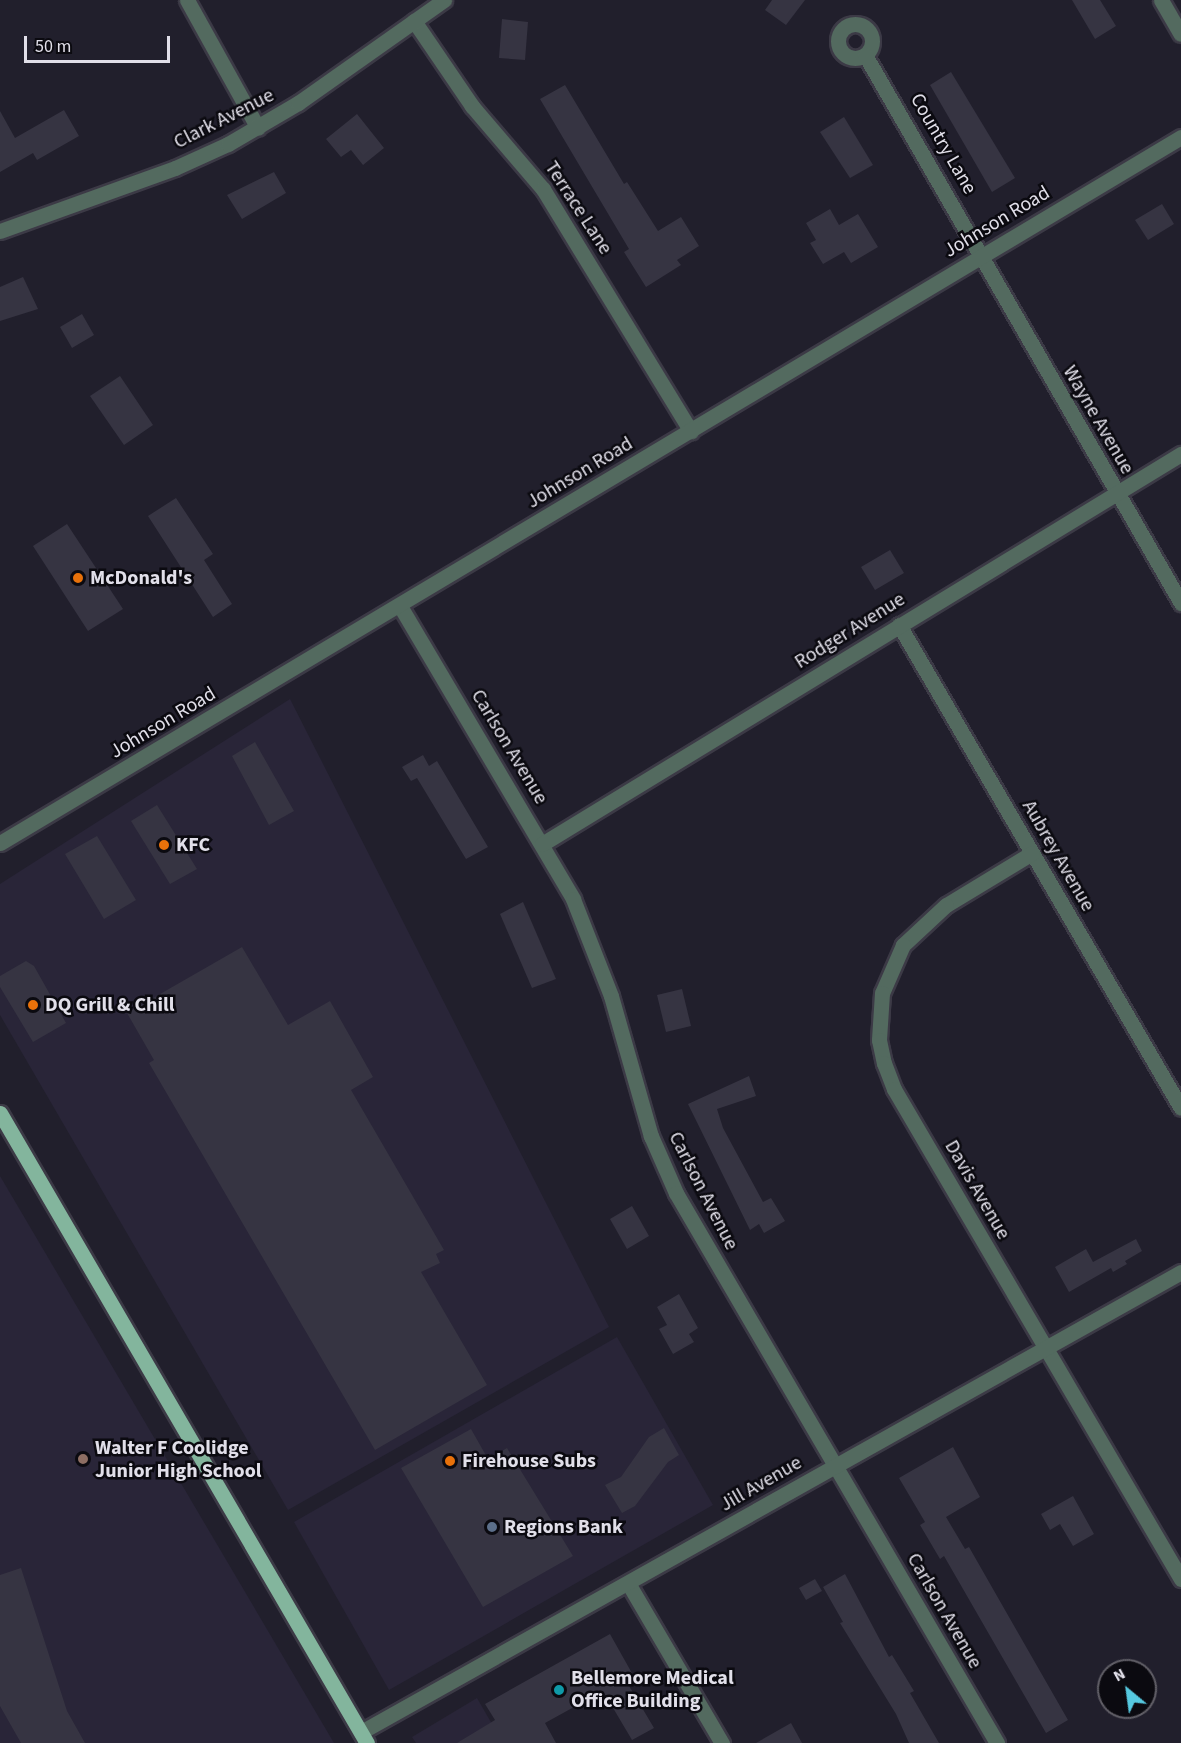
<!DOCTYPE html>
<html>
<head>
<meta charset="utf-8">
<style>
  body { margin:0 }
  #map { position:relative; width:1181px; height:1743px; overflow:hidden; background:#211f2c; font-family:"Source Sans 3",sans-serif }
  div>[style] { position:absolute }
  .built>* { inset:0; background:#292538 }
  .building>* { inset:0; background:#363442 }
  .roads { filter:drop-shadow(2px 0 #3c3a46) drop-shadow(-2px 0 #3c3a46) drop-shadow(0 2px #3c3a46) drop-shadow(0 -2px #3c3a46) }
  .minor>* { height:15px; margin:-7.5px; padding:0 7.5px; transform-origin:7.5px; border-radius:7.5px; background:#536a5f }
  .minor>.ring { margin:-7.5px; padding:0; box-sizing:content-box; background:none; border:15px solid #536a5f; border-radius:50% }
  .primary>* { height:15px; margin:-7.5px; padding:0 7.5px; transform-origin:7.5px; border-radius:7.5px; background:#83b59d }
  .dots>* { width:16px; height:16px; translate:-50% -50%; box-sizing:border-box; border:3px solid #0b0a10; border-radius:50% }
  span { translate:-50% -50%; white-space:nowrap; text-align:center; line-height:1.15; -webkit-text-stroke:5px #0b0a10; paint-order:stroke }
  .street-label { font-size:20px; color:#e1dfe9 }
  .poi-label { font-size:20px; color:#e1dfe9; font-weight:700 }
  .left { translate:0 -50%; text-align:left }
  .north { position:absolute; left:1097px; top:1659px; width:60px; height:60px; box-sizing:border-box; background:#0b0a10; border:2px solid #615f67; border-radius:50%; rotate:331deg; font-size:16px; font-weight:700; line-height:24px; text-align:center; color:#e1dfe9 }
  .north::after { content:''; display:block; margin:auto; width:21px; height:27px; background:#56c9e0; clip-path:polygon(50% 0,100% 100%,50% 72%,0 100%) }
  .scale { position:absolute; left:24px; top:36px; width:146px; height:27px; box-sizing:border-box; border:3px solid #e1dfe9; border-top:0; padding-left:8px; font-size:18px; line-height:21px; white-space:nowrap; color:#e1dfe9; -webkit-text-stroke:4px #0b0a10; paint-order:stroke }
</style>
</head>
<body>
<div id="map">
  <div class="built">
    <div style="clip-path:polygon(290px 699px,609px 1327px,288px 1510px,0 1015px,0 884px)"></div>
    <div style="clip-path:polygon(0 1176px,334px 1743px,0 1743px)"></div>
    <div style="clip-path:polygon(617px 1337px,713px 1505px,389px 1690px,294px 1522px)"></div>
    <div style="clip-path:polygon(477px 1698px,503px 1743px,416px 1743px,412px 1737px)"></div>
  </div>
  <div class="building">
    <div style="clip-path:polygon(772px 0,805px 0,786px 25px,765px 10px)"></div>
    <div style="clip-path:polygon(1072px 0,1100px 0,1116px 26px,1095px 39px)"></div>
    <div style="clip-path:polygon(502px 19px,528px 22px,525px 60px,499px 58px)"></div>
    <div style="clip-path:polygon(951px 72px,1015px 178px,992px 192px,930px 85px)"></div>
    <div style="clip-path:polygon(565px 85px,624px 184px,627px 182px,658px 231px,681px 217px,699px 246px,677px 260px,681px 265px,646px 287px,624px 252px,629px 249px,540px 99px)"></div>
    <div style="clip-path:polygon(64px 110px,79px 136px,37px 160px,33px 153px,0 172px,0 111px,15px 138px)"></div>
    <div style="clip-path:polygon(357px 114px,384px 148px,363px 165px,351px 150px,341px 157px,326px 139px)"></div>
    <div style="clip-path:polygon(844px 117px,873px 165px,850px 178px,820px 132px)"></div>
    <div style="clip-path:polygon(274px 172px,286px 193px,242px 219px,227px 195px)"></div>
    <div style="clip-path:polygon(1162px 204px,1174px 224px,1148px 240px,1135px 220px)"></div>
    <div style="clip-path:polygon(830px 209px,839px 225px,858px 214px,878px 247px,851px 263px,844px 252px,823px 264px,810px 243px,816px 240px,806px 223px)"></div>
    <div style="clip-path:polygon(23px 277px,38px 309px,0 321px,0 287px)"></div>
    <div style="clip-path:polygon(82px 314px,94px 335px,72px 348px,60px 327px)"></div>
    <div style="clip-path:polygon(120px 376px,153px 425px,124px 445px,90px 396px)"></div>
    <div style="clip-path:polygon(176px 498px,213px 554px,204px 560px,232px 604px,213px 617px,148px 516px)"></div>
    <div style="clip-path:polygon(67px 524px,123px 609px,88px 631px,33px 546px)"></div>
    <div style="clip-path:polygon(890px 550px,904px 573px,875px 590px,861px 567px)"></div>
    <div style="clip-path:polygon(255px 742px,294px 811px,269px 825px,232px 756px)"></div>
    <div style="clip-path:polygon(423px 755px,429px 766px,437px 761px,488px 847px,466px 859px,417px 778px,411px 781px,402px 767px)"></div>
    <div style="clip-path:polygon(157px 805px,197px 869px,170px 884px,131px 821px)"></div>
    <div style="clip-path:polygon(97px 836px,136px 900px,104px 919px,65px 854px)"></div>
    <div style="clip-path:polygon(523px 902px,556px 979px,532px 988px,500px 914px)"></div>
    <div style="clip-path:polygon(242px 947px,288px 1025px,330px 1001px,373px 1077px,351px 1090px,444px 1250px,436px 1254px,440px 1263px,421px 1272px,487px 1385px,375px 1450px,149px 1063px,154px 1060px,127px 1013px)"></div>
    <div style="clip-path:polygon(26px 961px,34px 966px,66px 1023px,33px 1042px,0 987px,0 976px)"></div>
    <div style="clip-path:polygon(682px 989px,691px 1026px,666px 1032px,657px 995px)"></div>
    <div style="clip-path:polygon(749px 1076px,756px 1096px,717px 1109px,723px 1128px,763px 1202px,771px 1198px,785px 1221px,764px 1233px,759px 1224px,750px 1230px,688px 1104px)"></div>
    <div style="clip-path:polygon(632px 1206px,649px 1236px,627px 1249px,610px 1219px)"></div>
    <div style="clip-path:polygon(1136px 1239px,1142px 1251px,1125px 1261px,1127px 1264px,1113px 1272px,1111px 1268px,1069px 1292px,1055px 1267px,1086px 1249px,1093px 1262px)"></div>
    <div style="clip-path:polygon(679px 1294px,698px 1328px,689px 1334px,694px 1342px,673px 1354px,659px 1329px,667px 1325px,657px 1307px)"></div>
    <div style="clip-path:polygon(664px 1428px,679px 1455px,668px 1462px,635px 1506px,622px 1513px,605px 1485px,621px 1477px,649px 1437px)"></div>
    <div style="clip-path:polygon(471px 1429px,488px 1459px,507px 1448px,573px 1556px,483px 1607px,401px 1468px)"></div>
    <div style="clip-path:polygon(953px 1447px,980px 1497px,946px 1517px,965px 1549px,969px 1547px,1068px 1720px,1046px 1733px,944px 1556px,940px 1559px,920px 1525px,925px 1522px,899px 1478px)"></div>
    <div style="clip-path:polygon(1073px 1496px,1094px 1534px,1073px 1546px,1060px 1524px,1050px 1530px,1041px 1514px)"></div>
    <div style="clip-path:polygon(21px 1568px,67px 1711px,85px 1743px,21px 1743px,0 1706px,0 1575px)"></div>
    <div style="clip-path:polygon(845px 1574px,889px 1657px,892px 1655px,914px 1691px,910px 1693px,939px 1743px,909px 1743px,896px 1714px,840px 1623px,843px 1622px,823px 1587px)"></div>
    <div style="clip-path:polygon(815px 1579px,822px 1591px,806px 1600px,799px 1588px)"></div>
    <div style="clip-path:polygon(610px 1634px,633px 1675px,625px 1679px,654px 1728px,632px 1740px,603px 1691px,545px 1723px,556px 1743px,457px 1743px,495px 1720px,485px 1704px)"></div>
    <div style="clip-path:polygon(791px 1723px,802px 1743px,756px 1743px)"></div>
  </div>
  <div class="roads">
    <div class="minor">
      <div style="left:187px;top:0;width:146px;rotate:61deg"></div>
      <div style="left:1161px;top:0;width:39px;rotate:60deg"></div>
      <div style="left:414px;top:21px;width:103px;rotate:55.7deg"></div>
      <div style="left:472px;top:106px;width:109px;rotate:49.5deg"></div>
      <div style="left:543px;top:189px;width:284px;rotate:58.6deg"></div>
      <div class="ring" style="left:838px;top:24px;width:19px;height:19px"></div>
      <div style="left:865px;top:55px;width:633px;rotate:60.03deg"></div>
      <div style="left:0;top:231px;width:186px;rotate:-19.8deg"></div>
      <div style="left:175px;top:168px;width:58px;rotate:-24.4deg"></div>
      <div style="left:228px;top:144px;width:81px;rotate:-30.4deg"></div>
      <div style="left:298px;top:103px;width:179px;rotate:-35.2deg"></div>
      <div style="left:400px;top:606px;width:340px;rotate:59.4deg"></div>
      <div style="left:573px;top:899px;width:104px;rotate:68.6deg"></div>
      <div style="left:611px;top:996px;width:146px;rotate:74.1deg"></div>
      <div style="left:651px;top:1136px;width:62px;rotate:66.3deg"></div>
      <div style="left:676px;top:1193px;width:637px;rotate:59.73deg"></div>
      <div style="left:899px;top:625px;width:559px;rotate:59.72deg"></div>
      <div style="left:0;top:843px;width:1376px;rotate:-30.87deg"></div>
      <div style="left:542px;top:844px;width:749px;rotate:-31.4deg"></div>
      <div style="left:1032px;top:853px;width:100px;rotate:148.8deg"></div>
      <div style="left:946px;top:905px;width:59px;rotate:137.1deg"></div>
      <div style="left:903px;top:945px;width:52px;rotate:113.6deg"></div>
      <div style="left:882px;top:993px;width:47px;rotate:93.7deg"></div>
      <div style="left:879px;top:1040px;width:24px;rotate:78deg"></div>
      <div style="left:884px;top:1063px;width:28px;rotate:69deg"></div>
      <div style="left:894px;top:1089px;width:568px;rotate:59.64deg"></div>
      <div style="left:628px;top:1583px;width:186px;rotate:59.6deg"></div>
      <div style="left:361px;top:1732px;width:940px;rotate:-29.29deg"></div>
    </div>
    <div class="primary">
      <div style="left:0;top:1113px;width:729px;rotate:59.78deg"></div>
    </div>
  </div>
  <div class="dots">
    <div style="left:78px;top:578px;background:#e8710a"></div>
    <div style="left:164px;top:845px;background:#e8710a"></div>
    <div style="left:33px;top:1005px;background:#e8710a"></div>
    <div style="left:83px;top:1459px;background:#8d6e63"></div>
    <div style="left:450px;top:1461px;background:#e8710a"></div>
    <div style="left:492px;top:1527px;background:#5c6f8a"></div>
    <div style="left:559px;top:1690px;background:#0f9aa8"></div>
  </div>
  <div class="street-label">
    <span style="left:224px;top:119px;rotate:-27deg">Clark Avenue</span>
    <span style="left:943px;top:144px;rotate:60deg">Country Lane</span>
    <span style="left:578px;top:208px;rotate:57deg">Terrace Lane</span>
    <span style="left:997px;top:222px;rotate:-31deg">Johnson Road</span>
    <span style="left:1098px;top:420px;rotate:60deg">Wayne Avenue</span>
    <span style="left:580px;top:473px;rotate:-31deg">Johnson Road</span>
    <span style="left:850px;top:631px;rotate:-32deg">Rodger Avenue</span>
    <span style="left:163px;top:723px;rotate:-31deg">Johnson Road</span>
    <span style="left:509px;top:747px;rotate:59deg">Carlson Avenue</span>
    <span style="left:1058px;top:856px;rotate:60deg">Aubrey Avenue</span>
    <span style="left:977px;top:1190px;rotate:60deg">Davis Avenue</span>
    <span style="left:703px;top:1191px;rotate:63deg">Carlson Avenue</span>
    <span style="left:761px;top:1484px;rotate:-30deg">Jill Avenue</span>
    <span style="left:944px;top:1611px;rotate:60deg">Carlson Avenue</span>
  </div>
  <div class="poi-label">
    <span class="left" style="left:90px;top:578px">McDonald's</span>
    <span class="left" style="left:176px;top:845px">KFC</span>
    <span class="left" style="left:45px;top:1005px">DQ Grill &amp; Chill</span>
    <span class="left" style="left:95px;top:1460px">Walter F Coolidge<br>Junior High School</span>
    <span class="left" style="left:462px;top:1461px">Firehouse Subs</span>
    <span class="left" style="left:504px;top:1527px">Regions Bank</span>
    <span class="left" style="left:571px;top:1690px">Bellemore Medical<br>Office Building</span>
  </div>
  <div class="north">N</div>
  <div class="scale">50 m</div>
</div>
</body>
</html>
